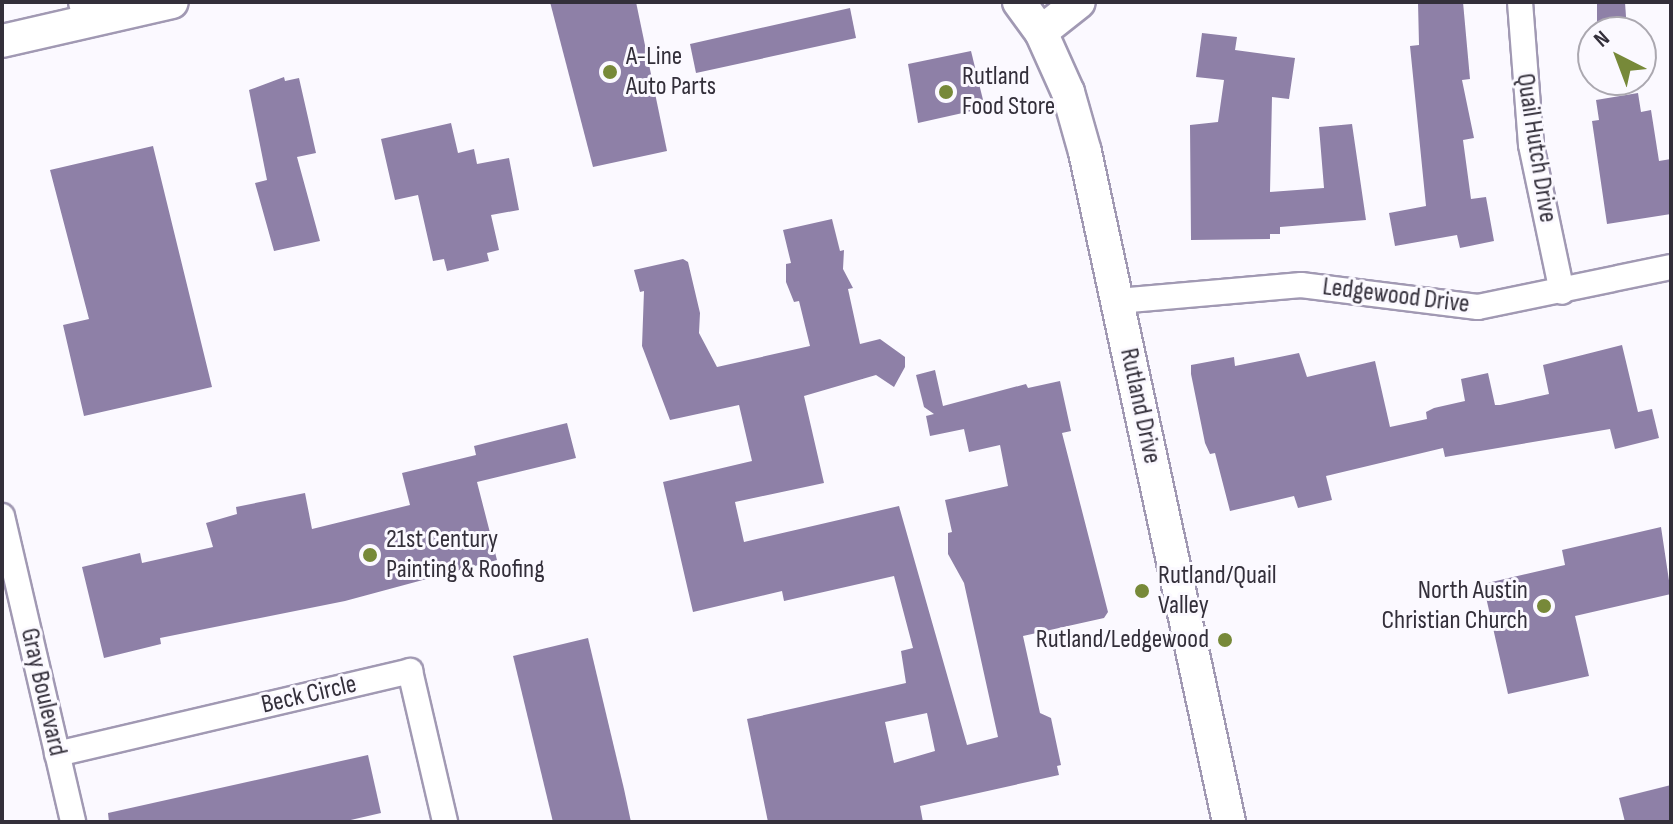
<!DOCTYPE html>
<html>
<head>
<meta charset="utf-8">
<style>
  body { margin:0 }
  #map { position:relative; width:1673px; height:824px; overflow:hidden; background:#fbf9ff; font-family:"Sofia Sans Condensed",sans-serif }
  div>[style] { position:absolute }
  .building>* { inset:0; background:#8e80a7 }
  .roads { filter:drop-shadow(2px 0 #a199b3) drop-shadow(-2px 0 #a199b3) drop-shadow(0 2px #a199b3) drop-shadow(0 -2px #a199b3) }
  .street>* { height:24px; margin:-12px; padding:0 12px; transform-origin:12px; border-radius:12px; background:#fff }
  .secondary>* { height:32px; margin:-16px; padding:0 16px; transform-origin:16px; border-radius:16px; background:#fff }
  .dots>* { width:22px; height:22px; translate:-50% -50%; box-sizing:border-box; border:4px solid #fbf9ff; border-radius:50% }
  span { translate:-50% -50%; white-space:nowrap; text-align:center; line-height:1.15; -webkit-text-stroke:6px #fbf9ff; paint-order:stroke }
  .poi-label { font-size:26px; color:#332f3a }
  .left { translate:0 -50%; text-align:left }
  .right { translate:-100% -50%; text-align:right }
  .street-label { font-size:26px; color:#332f3a }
  .frame { position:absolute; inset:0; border:4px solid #332f3a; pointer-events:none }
  .north { position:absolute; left:1577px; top:16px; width:80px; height:80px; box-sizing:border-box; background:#fbf9ff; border:2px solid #aba8b0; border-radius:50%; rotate:318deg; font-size:22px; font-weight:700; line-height:32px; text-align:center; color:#332f3a }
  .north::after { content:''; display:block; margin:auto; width:28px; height:36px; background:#778939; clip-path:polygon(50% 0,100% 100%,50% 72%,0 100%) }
</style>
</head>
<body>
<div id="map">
  <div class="building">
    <div style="clip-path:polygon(550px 2px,636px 2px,667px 151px,593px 167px)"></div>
    <div style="clip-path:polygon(1418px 2px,1463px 2px,1470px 79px,1462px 80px,1474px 138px,1463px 140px,1471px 199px,1486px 197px,1494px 241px,1460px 248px,1457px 235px,1395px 246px,1389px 213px,1426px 206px,1410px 46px,1419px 45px)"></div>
    <div style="clip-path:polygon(1597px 2px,1625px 2px,1627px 32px,1597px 32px)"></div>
    <div style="clip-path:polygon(850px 8px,856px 38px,696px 73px,690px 44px)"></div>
    <div style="clip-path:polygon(1202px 33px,1237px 37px,1235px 50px,1295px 58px,1289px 99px,1272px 97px,1270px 192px,1324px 188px,1319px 127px,1352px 124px,1366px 220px,1280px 227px,1280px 234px,1270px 234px,1270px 239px,1191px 240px,1190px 125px,1218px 122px,1224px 80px,1196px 77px)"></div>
    <div style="clip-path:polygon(971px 51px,985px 108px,918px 123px,908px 64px)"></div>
    <div style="clip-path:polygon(284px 77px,285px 81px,299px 78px,309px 122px,316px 153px,297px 157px,320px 241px,274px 251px,255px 183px,267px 180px,249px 90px)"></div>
    <div style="clip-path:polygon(1638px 93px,1641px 112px,1651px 110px,1659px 161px,1671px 159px,1671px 214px,1607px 224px,1592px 121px,1599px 120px,1596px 100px)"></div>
    <div style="clip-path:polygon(451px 123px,458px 153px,474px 149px,477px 164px,509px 158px,519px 210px,491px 215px,499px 250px,487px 253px,489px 261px,447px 271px,444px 259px,433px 261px,418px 195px,395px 200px,381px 139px)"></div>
    <div style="clip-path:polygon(153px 146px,212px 387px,84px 416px,63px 325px,89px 319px,50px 170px)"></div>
    <div style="clip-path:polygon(evenodd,832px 219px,840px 251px,844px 250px,843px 269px,853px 288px,848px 289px,860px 344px,880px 339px,905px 357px,905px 367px,894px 387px,876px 375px,804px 396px,824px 483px,735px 502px,744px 542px,899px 506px,967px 745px,998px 737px,964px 583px,948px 554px,948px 533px,952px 532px,945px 500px,1008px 486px,1000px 445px,969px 452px,964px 429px,930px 436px,926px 416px,934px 414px,924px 407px,916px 375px,935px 370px,943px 406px,1026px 384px,1028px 388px,1060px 381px,1071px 431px,1062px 433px,1108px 612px,1104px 618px,1023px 636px,1040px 713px,1051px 718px,1061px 765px,1057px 766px,1059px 775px,920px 806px,923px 822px,768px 822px,747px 719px,906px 683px,901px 651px,913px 648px,894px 576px,784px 601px,782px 591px,693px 612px,663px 482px,752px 461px,739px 405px,670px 420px,642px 346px,644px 291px,640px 292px,634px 270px,683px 259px,688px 262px,700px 313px,699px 333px,717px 367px,810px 346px,799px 301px,794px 302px,786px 282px,786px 264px,791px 263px,783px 230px,832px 219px,927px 713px,935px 751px,894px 763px,885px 722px,927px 713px)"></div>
    <div style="clip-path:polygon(1622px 345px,1638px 412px,1652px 409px,1659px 438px,1615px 449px,1610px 429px,1445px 457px,1443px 448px,1326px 476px,1332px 500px,1298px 508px,1294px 496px,1230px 511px,1215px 453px,1210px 454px,1205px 443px,1191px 374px,1191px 365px,1234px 357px,1235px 366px,1299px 353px,1307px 377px,1375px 361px,1390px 427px,1427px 419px,1426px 412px,1434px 408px,1465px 401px,1461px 379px,1488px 373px,1495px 405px,1500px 405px,1549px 394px,1543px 365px)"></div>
    <div style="clip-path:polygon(567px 423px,576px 458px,477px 482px,497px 560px,345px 601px,160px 638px,161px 644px,104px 658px,82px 567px,140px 553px,142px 563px,213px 547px,206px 523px,237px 514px,236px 507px,305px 493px,312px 529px,410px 505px,402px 473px,476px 455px,474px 446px)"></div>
    <div style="clip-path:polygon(1661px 527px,1671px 594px,1575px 616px,1589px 676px,1508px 694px,1483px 584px,1565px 565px,1562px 550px)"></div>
    <div style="clip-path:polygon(588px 638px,624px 789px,631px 822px,553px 822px,513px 656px)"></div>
    <div style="clip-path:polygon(368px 755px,381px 813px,342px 822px,109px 822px,108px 813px)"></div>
    <div style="clip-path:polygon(1671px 785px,1671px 822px,1625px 822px,1619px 798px)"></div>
  </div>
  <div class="roads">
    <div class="street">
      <div style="left:81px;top:2px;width:21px;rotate:76deg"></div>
      <div style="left:1520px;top:2px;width:143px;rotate:85.6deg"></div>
      <div style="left:1531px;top:145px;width:150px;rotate:78.1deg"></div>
      <div style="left:1118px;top:301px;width:184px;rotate:-5deg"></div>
      <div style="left:1301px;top:285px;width:178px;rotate:7.1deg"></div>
      <div style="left:1478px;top:307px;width:197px;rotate:-11.7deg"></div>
      <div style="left:2px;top:516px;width:314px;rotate:76.9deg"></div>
      <div style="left:57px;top:754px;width:363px;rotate:-13.2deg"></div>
      <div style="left:410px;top:671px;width:155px;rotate:76.9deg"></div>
    </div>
    <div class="secondary">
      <div style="left:1019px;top:2px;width:37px;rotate:54deg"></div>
      <div style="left:1041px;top:32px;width:66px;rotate:65.8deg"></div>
      <div style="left:1068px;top:92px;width:62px;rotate:74.2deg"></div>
      <div style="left:1085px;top:152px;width:685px;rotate:77.87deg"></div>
      <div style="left:1041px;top:32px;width:48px;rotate:-38.3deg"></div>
      <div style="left:2px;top:41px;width:174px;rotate:-12.9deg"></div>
    </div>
  </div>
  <div class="dots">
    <div style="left:610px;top:72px;background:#778939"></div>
    <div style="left:946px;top:92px;background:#778939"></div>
    <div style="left:370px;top:555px;background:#778939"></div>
    <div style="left:1142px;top:591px;background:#778939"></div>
    <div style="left:1544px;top:606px;background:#778939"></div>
    <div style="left:1225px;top:640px;background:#778939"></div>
  </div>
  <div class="poi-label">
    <span class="left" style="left:626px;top:72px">A-Line<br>Auto Parts</span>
    <span class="left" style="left:962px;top:92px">Rutland<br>Food Store</span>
    <span class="left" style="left:386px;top:555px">21st Century<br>Painting &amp; Roofing</span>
    <span class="left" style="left:1158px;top:591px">Rutland/Quail<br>Valley</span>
    <span class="right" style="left:1528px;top:606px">North Austin<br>Christian Church</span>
    <span class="right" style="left:1209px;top:640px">Rutland/Ledgewood</span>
  </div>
  <div class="street-label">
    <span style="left:1536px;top:148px;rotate:81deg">Quail Hutch Drive</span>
    <span style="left:1396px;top:296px;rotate:7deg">Ledgewood Drive</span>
    <span style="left:1140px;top:406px;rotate:78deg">Rutland Drive</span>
    <span style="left:43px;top:692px;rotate:77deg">Gray Boulevard</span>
    <span style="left:309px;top:695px;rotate:-13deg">Beck Circle</span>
  </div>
  <div class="frame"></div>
  <div class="north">N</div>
</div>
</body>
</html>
